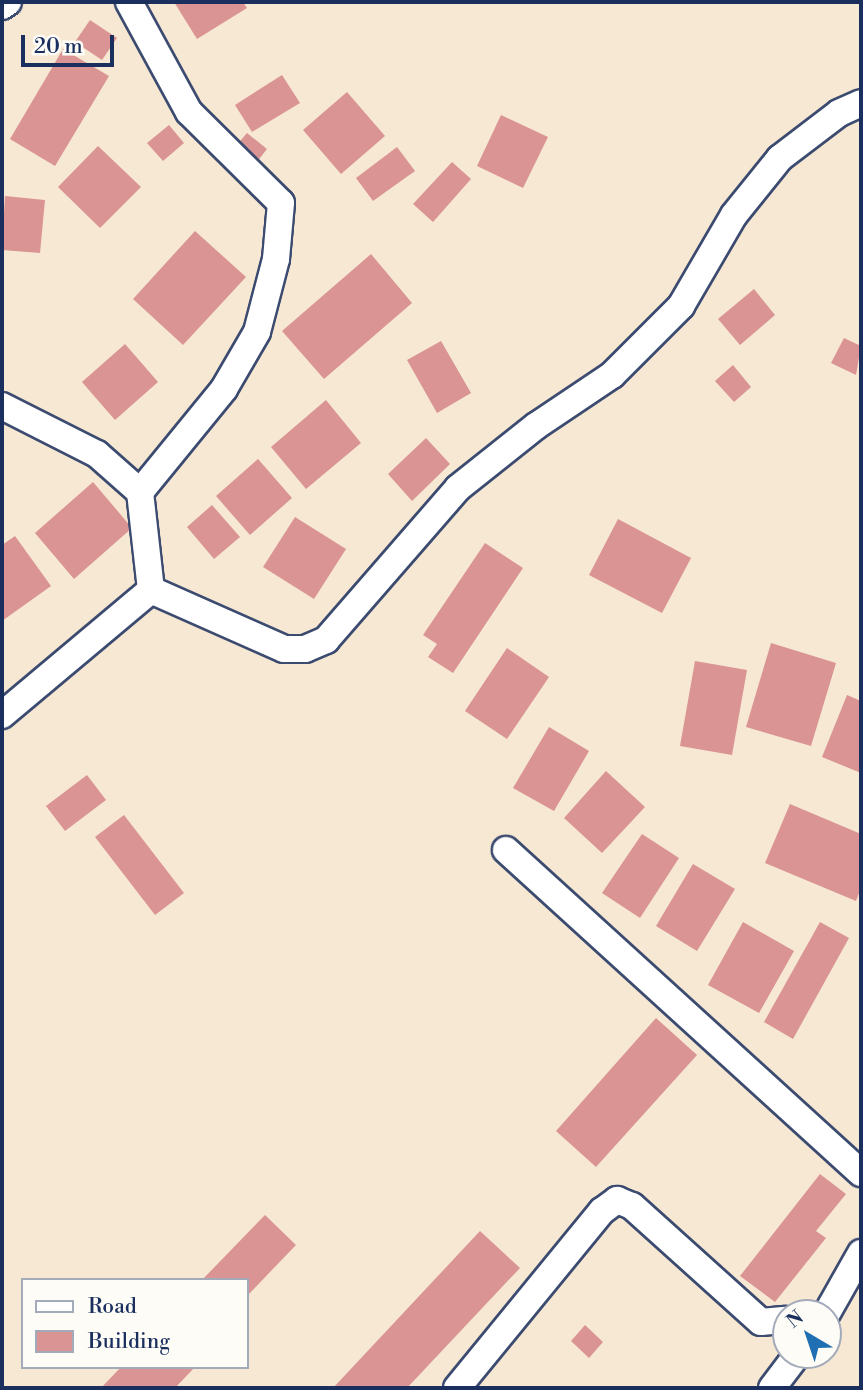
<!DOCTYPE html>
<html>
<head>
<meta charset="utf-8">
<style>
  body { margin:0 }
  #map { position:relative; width:863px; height:1390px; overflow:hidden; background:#f7e8d3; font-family:"Libre Bodoni",serif }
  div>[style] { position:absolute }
  .building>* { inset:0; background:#d99493 }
  .roads { filter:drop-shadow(2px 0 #3c4b70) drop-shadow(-2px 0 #3c4b70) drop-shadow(0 2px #3c4b70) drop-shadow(0 -2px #3c4b70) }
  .street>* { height:26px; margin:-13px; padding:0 13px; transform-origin:13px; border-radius:13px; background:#fff }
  span { translate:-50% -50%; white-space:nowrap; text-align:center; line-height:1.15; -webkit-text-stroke:6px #fdfcf7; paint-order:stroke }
  .frame { position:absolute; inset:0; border:4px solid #1b2f5e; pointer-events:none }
  .legend { position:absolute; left:21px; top:1278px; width:228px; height:91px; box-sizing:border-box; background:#fdfcf7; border:2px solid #a3aaba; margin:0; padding:9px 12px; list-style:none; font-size:21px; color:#1b2f5e }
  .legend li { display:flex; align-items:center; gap:14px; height:35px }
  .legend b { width:35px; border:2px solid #a3aaba }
  .north { position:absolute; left:772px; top:1299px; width:70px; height:70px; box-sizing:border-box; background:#fdfcf7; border:2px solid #a3aaba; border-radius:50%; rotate:321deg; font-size:19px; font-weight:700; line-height:28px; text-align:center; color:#1b2f5e }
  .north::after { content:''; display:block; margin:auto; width:24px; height:32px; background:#1f6fb2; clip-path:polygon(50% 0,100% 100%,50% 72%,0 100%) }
  .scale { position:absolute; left:21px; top:35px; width:93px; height:32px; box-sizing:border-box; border:4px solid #1b2f5e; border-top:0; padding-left:9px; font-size:21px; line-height:24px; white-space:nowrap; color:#1b2f5e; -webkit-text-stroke:5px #fdfcf7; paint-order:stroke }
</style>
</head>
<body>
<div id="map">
  <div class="building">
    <div style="clip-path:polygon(174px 2px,243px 2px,247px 8px,197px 39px)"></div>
    <div style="clip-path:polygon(90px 20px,117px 38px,102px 60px,75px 42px)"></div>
    <div style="clip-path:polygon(63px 49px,109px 76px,55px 166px,10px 139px)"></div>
    <div style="clip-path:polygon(282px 75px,300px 103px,252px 132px,235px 105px)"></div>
    <div style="clip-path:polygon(347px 92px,385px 136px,341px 174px,303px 130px)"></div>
    <div style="clip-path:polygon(501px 115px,548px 137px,523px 188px,477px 166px)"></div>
    <div style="clip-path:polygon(169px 125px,184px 143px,163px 161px,147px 143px)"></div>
    <div style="clip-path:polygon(247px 133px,267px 149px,256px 163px,236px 146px)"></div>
    <div style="clip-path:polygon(98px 146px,141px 187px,100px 228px,58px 187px)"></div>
    <div style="clip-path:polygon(397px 147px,415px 171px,373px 201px,356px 178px)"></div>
    <div style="clip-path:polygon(452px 162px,471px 179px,433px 222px,413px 204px)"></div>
    <div style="clip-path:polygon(5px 196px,45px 200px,40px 253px,2px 250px)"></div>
    <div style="clip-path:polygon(195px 231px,246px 277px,183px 345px,133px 299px)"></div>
    <div style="clip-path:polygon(371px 254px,412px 303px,324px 379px,282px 331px)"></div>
    <div style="clip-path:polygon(754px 289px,775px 315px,740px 345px,718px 319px)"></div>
    <div style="clip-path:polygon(844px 338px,861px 346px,856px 375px,831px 363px)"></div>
    <div style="clip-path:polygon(441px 341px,471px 393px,437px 413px,407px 360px)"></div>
    <div style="clip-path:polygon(125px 344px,158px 382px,115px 420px,82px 382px)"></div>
    <div style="clip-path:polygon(733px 365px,751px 387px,734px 402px,715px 381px)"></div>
    <div style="clip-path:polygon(326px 400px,361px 443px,306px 489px,271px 447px)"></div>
    <div style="clip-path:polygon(426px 438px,450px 464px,412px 501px,388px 474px)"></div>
    <div style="clip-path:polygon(258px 459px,292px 498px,250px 535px,216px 496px)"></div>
    <div style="clip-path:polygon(93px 482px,132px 528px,74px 579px,35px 533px)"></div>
    <div style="clip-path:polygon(212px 505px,240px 537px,214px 559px,187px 527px)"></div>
    <div style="clip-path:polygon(295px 517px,346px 549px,314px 599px,263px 567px)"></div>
    <div style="clip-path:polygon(618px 519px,691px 558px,662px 613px,589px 575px)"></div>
    <div style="clip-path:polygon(15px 536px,51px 586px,2px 621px,2px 545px)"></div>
    <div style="clip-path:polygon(485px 543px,523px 568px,453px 673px,428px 657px,437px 644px,423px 635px)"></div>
    <div style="clip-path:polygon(771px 643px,836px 663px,811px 746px,746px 727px)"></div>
    <div style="clip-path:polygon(507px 648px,549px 677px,507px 739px,465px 711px)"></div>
    <div style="clip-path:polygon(695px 661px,747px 670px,732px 755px,680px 746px)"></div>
    <div style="clip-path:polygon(847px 695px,861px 701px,861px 773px,822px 757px)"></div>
    <div style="clip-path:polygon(549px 727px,589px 751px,554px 811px,513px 788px)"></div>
    <div style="clip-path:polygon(606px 771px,645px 807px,602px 853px,564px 818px)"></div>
    <div style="clip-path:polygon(87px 775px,106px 800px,65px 831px,46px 806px)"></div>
    <div style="clip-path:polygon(790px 804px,861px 834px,861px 888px,856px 901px,765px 863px)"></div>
    <div style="clip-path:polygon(124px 815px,184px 893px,155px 915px,95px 837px)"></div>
    <div style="clip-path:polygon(642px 834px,679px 858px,640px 918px,602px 893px)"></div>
    <div style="clip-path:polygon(693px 864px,735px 889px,697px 951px,656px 926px)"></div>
    <div style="clip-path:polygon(743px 922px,794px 951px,759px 1013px,708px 985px)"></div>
    <div style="clip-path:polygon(820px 922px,849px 938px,793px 1039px,764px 1022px)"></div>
    <div style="clip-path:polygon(656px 1018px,697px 1055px,596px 1167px,556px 1131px)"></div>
    <div style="clip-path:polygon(820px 1174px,846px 1194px,816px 1231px,826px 1238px,775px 1302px,740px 1276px)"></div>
    <div style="clip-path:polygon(265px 1215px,296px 1245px,247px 1296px,247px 1280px,202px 1280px)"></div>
    <div style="clip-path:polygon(480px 1231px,520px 1268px,407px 1388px,333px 1388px)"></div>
    <div style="clip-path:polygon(585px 1325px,603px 1342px,589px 1358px,571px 1341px)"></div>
    <div style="clip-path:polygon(121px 1367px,195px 1367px,175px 1388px,101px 1388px)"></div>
  </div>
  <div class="roads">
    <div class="street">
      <div style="left:129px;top:2px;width:125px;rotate:61.4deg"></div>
      <div style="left:189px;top:112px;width:129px;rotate:44.7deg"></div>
      <div style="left:281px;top:203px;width:56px;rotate:95.1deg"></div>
      <div style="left:276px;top:259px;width:75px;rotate:104.6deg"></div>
      <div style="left:257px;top:332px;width:66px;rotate:120.1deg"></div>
      <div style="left:224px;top:389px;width:133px;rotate:129.2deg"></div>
      <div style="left:140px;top:492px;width:99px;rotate:83.6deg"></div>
      <div style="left:2px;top:6px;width:7px;rotate:-34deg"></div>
      <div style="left:2px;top:406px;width:106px;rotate:26.8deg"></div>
      <div style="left:97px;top:454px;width:57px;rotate:41.5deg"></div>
      <div style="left:151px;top:590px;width:145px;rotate:23.9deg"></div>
      <div style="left:284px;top:649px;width:21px"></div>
      <div style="left:305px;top:649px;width:23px;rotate:-23deg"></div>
      <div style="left:326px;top:640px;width:201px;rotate:-49deg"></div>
      <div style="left:458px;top:488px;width:100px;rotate:-38.5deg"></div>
      <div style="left:536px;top:426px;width:92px;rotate:-33.9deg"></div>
      <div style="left:612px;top:375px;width:98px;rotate:-45deg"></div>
      <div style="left:681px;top:306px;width:105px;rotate:-59.8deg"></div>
      <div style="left:734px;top:215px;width:73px;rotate:-51.1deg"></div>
      <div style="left:780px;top:158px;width:74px;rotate:-37.3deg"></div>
      <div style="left:839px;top:113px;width:24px;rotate:-24deg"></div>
      <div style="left:2px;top:715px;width:194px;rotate:-40deg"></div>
      <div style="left:506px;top:850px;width:480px;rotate:42.3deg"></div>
      <div style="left:827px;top:1313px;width:69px;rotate:-60.5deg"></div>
      <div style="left:457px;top:1388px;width:229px;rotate:-50.7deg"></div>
      <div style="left:602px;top:1211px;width:19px;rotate:-36deg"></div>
      <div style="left:617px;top:1200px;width:16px;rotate:22deg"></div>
      <div style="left:632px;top:1206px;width:173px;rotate:42deg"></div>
      <div style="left:761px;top:1322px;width:25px;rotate:-5deg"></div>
      <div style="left:772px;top:1388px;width:41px;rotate:-52.9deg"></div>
    </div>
  </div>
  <div class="frame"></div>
  <ul class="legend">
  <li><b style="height:9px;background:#fff"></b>Road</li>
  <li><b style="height:19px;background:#d99493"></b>Building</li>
  </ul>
  <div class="north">N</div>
  <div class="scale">20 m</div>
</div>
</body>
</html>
